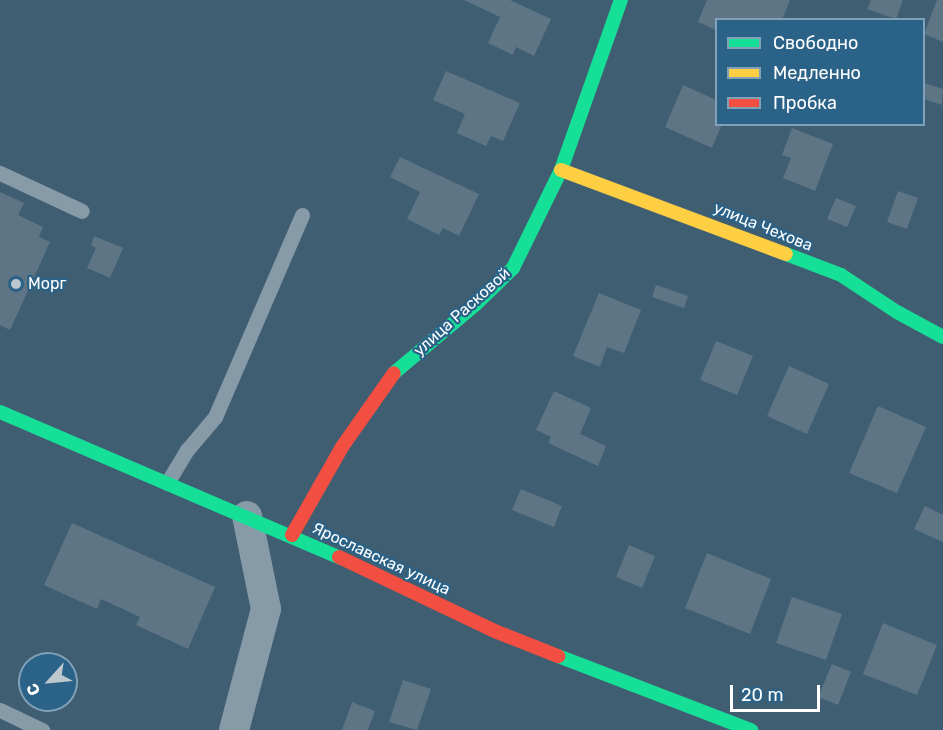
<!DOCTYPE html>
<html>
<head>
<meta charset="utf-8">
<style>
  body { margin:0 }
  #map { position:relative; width:943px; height:730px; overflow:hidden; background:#405e72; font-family:Rubik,sans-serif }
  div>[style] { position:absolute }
  .building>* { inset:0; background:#5d7584 }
  .lane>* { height:15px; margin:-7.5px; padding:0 7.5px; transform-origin:7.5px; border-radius:7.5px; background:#879aa8 }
  .street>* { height:30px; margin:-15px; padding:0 15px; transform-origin:15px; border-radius:15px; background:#879aa8 }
  .fast>* { height:14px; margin:-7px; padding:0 7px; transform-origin:7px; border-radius:7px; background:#16e098 }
  .slow>* { height:14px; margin:-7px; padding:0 7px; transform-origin:7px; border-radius:7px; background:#ffcf43 }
  .jam>* { height:14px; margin:-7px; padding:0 7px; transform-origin:7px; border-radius:7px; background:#f24e42 }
  .dots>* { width:16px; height:16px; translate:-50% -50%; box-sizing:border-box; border:3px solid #2b6287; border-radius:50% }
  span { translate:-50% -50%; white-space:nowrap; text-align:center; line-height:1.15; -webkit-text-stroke:4.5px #2b6287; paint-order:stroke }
  .street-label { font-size:16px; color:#fff }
  .poi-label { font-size:16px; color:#fff }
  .left { translate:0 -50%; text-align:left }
  .legend { position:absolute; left:715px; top:18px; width:210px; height:108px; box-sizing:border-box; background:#2b6287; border:2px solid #80a1b7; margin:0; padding:8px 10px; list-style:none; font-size:18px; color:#fff }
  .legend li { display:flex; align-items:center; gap:12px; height:30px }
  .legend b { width:30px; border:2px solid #80a1b7 }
  .north { position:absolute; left:18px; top:652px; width:60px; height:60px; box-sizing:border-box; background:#2b6287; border:2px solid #80a1b7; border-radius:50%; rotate:243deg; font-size:16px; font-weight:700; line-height:24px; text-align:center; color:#fff }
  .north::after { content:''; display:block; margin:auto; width:21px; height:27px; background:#bcc7ce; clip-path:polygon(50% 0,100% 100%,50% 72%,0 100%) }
  .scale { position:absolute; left:730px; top:685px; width:90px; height:27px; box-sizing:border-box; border:3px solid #fff; border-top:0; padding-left:8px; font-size:18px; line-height:21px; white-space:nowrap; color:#fff; -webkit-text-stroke:4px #2b6287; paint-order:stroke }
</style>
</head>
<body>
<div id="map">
  <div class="building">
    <div style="clip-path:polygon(464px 0,510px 0,551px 19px,534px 56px,516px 47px,513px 55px,488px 43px,500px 17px)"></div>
    <div style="clip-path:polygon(707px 0,790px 0,782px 20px,716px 20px,716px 30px,698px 22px)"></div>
    <div style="clip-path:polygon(871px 0,903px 0,896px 19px,867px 9px)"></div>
    <div style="clip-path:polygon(937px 0,943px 0,943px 42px,924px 34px)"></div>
    <div style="clip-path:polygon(446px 71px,520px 103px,503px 141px,491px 136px,486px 146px,457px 133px,465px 114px,433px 100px)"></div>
    <div style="clip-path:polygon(924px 83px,943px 89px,942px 105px,924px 99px)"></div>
    <div style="clip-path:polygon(683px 85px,716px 100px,716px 124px,722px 124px,712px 148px,665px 127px)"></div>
    <div style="clip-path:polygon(792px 128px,833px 144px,815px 191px,783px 178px,791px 158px,782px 155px)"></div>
    <div style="clip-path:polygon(400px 157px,479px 194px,459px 236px,443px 228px,439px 235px,407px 219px,420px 192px,390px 177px)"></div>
    <div style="clip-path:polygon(898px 191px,918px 198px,907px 229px,887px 222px)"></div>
    <div style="clip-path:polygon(0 192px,24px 203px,18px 215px,43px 227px,39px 237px,50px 242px,10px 330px,0 325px)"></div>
    <div style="clip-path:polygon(836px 198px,856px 206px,847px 227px,827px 219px)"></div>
    <div style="clip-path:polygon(94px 236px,123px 248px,110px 278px,87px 268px,96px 248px,91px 245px)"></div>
    <div style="clip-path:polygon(656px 285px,688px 296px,684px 308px,652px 297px)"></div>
    <div style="clip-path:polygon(599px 293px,641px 310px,624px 353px,607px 347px,600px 367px,573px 356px)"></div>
    <div style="clip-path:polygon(716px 341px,753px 356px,737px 395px,700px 380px)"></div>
    <div style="clip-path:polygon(789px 366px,829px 384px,807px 434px,767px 416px)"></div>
    <div style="clip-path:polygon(554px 391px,591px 408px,580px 434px,606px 446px,598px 466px,548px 443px,551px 437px,536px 430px)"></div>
    <div style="clip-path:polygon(878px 406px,926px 427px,897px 493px,849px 473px)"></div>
    <div style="clip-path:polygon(521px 489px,562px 506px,554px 527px,512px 510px)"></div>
    <div style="clip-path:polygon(925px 506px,943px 515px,943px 542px,914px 529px)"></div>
    <div style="clip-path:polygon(72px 523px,215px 587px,188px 649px,136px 625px,140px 617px,101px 599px,97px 609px,44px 585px)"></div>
    <div style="clip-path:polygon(629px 545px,655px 556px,642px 588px,616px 577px)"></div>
    <div style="clip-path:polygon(707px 553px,771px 579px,750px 634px,685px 608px)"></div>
    <div style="clip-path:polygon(792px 597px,842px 614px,826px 660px,776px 643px)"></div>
    <div style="clip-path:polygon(883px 623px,937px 645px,917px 695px,863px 674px)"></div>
    <div style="clip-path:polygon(832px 664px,851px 672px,838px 705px,818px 697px)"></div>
    <div style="clip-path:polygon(403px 680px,431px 689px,417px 730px,389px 722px)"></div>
    <div style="clip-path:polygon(352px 702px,375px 711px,368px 730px,342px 730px)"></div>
  </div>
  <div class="lane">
    <div style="left:0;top:173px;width:90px;rotate:24.9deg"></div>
    <div style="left:167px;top:483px;width:39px;rotate:-59deg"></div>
    <div style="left:187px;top:450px;width:43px;rotate:-49.7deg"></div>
    <div style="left:215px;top:417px;width:220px;rotate:-66.7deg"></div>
    <div style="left:0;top:710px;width:47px;rotate:25.5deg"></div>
  </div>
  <div class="street">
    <div style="left:234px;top:730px;width:125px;rotate:-75.2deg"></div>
    <div style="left:266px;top:609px;width:95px;rotate:-101.5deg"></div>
  </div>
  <div class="fast">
    <div style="left:786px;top:254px;width:59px;rotate:20.9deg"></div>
    <div style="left:841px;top:275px;width:67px;rotate:33.5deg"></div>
    <div style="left:897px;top:312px;width:52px;rotate:28.5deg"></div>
    <div style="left:394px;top:373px;width:107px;rotate:-40.1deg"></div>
    <div style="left:476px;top:304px;width:52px;rotate:-44.2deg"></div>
    <div style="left:513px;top:268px;width:109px;rotate:-63.9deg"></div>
    <div style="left:561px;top:170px;width:180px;rotate:-70.6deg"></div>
    <div style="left:0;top:412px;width:369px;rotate:23.2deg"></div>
    <div style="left:558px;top:656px;width:207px;rotate:21deg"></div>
  </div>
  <div class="slow">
    <div style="left:561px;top:170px;width:240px;rotate:20.5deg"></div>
  </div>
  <div class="jam">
    <div style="left:292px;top:535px;width:101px;rotate:-60.4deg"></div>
    <div style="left:342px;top:447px;width:90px;rotate:-54.9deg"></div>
    <div style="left:339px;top:557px;width:175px;rotate:25.4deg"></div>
    <div style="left:497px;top:632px;width:66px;rotate:21.5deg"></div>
  </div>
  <div class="dots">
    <div style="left:16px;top:284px;background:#bcc7ce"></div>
  </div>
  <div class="street-label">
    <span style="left:763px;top:227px;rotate:22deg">улица Чехова</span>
    <span style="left:462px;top:312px;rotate:-42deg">улица Расковой</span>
    <span style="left:381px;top:559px;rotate:25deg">Ярославская улица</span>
  </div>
  <div class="poi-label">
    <span class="left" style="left:28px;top:284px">Морг</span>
  </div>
  <ul class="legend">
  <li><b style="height:8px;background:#16e098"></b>Свободно</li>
  <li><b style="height:8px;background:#ffcf43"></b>Медленно</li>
  <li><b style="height:8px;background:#f24e42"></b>Пробка</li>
  </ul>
  <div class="north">С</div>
  <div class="scale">20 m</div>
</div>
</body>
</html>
